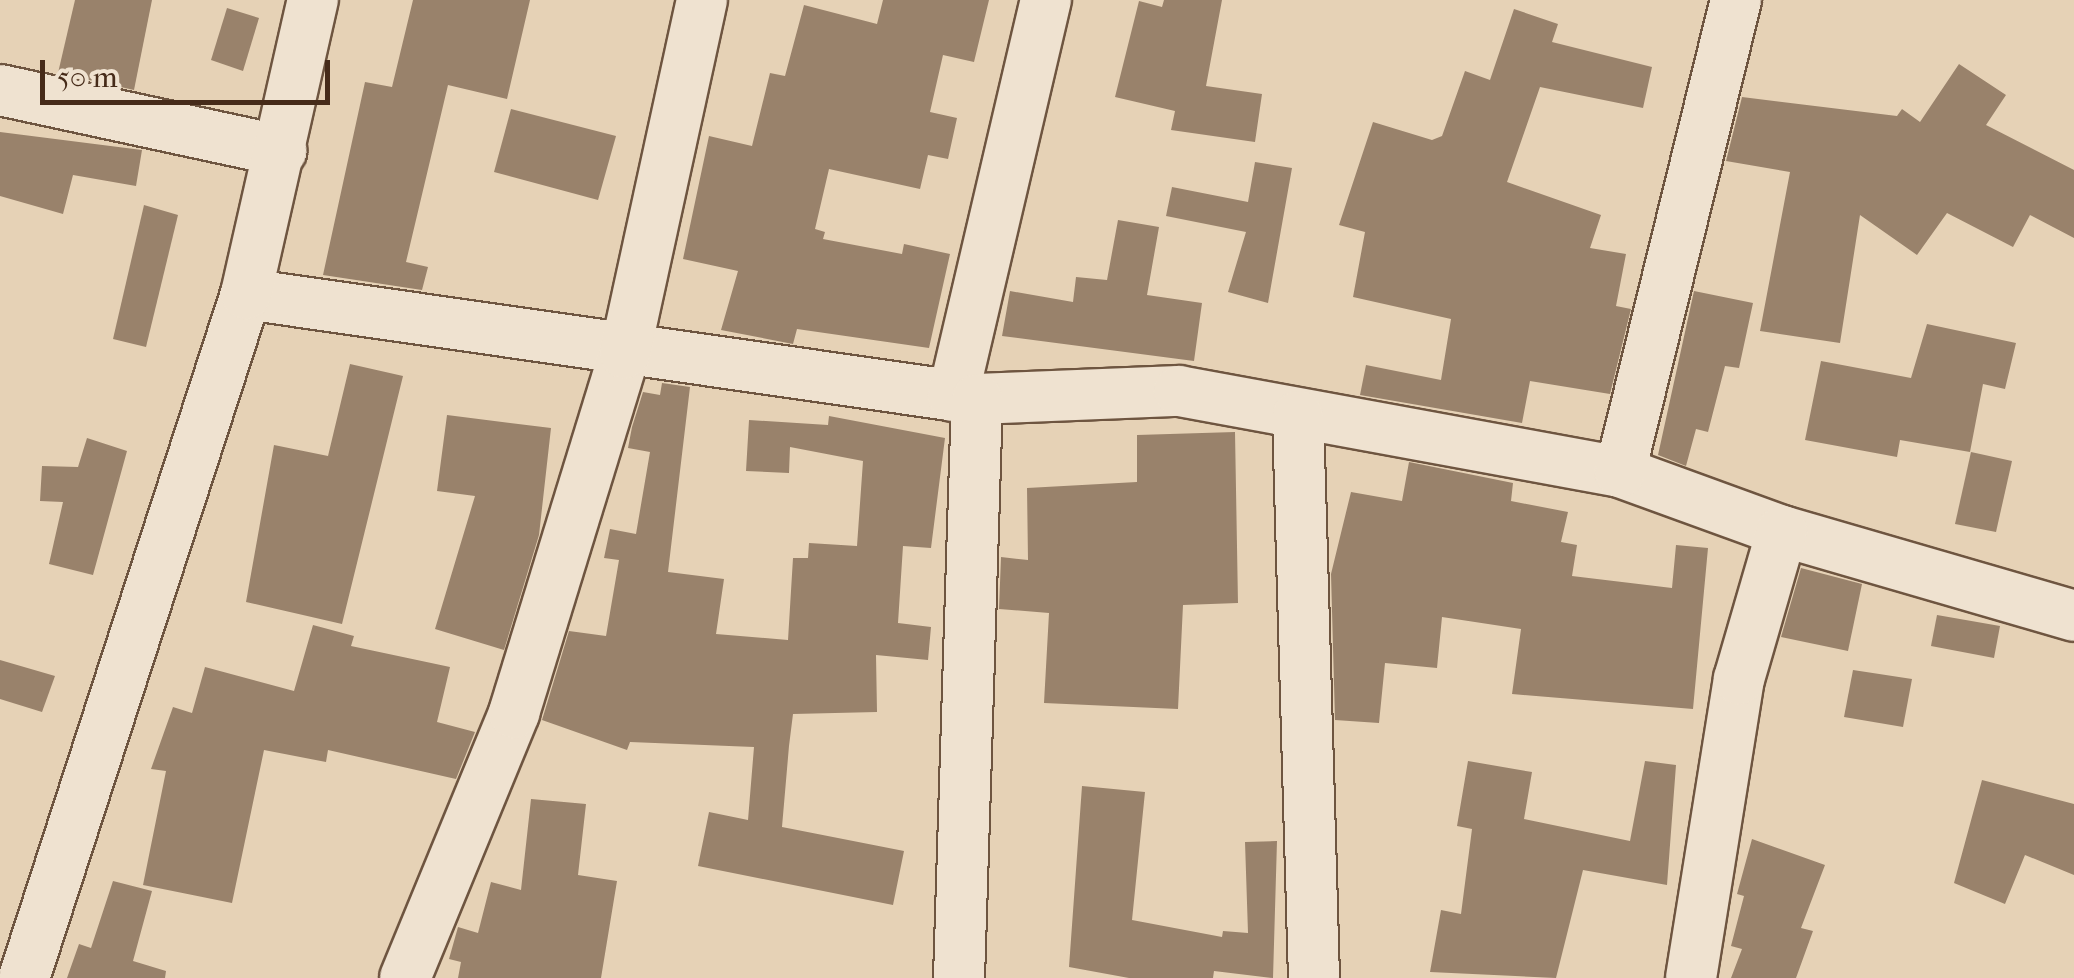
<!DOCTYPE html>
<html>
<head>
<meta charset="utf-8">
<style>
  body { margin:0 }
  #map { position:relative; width:2074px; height:978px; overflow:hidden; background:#e6d2b6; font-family:"IM FELL French Canon",serif }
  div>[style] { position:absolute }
  .building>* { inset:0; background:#99826b }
  .roads { filter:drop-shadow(2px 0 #6e5540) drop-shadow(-2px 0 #6e5540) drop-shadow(0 2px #6e5540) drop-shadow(0 -2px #6e5540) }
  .minor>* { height:50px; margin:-25px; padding:0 25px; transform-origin:25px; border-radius:25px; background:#efe2d0 }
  span { translate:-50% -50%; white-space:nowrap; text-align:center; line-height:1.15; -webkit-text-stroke:8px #efe2d0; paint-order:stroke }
  .scale { position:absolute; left:40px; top:60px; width:290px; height:45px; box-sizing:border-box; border:5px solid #462b19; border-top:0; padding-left:12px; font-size:30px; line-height:35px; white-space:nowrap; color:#462b19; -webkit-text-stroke:8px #efe2d0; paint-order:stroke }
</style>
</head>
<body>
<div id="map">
  <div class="building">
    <div style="clip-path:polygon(75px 0,152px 0,134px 90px,58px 73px)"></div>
    <div style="clip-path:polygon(413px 0,530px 0,507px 99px,448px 85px,406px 262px,428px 267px,422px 290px,323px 275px,365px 82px,392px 87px)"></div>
    <div style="clip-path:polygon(883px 0,989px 0,974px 62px,943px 55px,930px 112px,957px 118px,948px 159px,928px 155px,920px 189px,829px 169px,815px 229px,825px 232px,823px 239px,902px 254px,904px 244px,950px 254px,929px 348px,797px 329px,793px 344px,721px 330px,738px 271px,683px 259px,709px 136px,752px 146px,770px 73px,785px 76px,804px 5px,877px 24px)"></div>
    <div style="clip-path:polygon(1164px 0,1222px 0,1206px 86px,1262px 94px,1255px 142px,1171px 130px,1175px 111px,1115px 97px,1139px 1px,1162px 7px)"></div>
    <div style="clip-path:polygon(227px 8px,259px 18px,243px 71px,211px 60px)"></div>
    <div style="clip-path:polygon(1514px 9px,1558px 24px,1552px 42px,1652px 67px,1643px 108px,1540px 87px,1507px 182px,1601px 215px,1590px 248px,1626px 254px,1616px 306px,1631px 309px,1610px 394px,1530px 381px,1522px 423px,1360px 395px,1366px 365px,1441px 380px,1451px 319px,1353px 297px,1365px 232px,1339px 225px,1373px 122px,1432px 140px,1442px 136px,1465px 71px,1490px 80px)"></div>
    <div style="clip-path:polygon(1959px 64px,2006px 95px,1986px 125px,2074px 170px,2074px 238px,2030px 215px,2013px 247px,1947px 213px,1917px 255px,1860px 215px,1840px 343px,1760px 331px,1790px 172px,1726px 161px,1742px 97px,1897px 116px,1902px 109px,1920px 122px)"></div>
    <div style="clip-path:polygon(511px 109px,616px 136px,598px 200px,494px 172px)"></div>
    <div style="clip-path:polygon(0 132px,142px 150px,136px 186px,73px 175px,63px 214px,0 196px)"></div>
    <div style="clip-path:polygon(1255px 162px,1292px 168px,1268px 303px,1228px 292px,1246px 232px,1166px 216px,1172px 187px,1248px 202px)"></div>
    <div style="clip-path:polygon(144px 205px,178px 215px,146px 347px,113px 339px)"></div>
    <div style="clip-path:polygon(1118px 220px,1159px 227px,1147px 295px,1202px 303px,1194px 361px,1002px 336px,1010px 291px,1073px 302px,1076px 277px,1107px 280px)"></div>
    <div style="clip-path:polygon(1694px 291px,1753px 303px,1739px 368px,1725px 366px,1708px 432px,1696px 429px,1686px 466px,1658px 455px)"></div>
    <div style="clip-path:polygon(1927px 324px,2016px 343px,2005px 389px,1983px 384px,1970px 452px,1900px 440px,1897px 457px,1805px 440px,1821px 361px,1911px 378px)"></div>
    <div style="clip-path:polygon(350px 364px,403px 376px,342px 624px,246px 602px,274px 445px,328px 456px)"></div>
    <div style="clip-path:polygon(662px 383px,690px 387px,668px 572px,724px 579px,716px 634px,788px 640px,793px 558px,808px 558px,809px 543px,857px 546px,863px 461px,790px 447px,789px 473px,746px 471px,749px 420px,828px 425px,829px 416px,945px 438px,931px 548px,903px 546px,898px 623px,931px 627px,928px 660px,876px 655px,877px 712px,793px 714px,789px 746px,782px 827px,904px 851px,893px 905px,698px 866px,709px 812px,748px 820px,754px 747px,630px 742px,627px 750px,542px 720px,569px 631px,606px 636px,619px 560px,604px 558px,610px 529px,636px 534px,650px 452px,628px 448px,632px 427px,643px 392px,660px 395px)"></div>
    <div style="clip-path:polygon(447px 415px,551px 428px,539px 535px,504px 650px,435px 629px,475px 496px,437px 491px)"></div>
    <div style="clip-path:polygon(1235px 432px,1238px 603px,1183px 605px,1178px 709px,1044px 703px,1049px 613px,999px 609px,1001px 557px,1028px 560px,1027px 488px,1137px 482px,1137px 435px)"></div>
    <div style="clip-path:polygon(87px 438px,127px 451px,93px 575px,49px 564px,63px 502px,40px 501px,42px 466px,78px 467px)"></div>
    <div style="clip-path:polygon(1971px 452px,2012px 461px,1996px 532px,1955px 524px)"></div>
    <div style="clip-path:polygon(1409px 462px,1513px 483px,1511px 501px,1568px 512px,1561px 542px,1577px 545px,1572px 576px,1672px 588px,1676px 545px,1708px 548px,1693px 709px,1512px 694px,1521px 629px,1442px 617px,1437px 668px,1385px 663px,1379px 723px,1335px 720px,1331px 574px,1351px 492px,1402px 501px)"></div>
    <div style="clip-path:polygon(1801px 568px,1862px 584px,1848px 651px,1781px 637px)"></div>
    <div style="clip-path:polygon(1937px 615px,2000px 626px,1994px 658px,1931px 646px)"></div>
    <div style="clip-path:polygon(313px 625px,354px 636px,351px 646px,450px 667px,437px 722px,475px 732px,456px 779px,328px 750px,326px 762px,264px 750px,232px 903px,143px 885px,166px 771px,151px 769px,173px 707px,192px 713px,205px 667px,294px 691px)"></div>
    <div style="clip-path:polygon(0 660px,55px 676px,42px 712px,0 699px)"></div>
    <div style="clip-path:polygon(1853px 670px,1912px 679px,1903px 727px,1844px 717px)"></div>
    <div style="clip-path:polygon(1468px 761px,1532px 772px,1524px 819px,1630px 841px,1645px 761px,1676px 765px,1667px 885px,1583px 870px,1556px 978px,1430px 972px,1441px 910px,1461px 914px,1472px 829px,1457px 826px)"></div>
    <div style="clip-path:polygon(1982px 780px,2074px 804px,2074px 875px,2025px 855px,2005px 904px,1954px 883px)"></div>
    <div style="clip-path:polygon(1082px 786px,1145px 792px,1132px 920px,1222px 937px,1223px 931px,1248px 933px,1245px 842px,1277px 841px,1273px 978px,1214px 971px,1213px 978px,1129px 978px,1069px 967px)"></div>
    <div style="clip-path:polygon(531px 799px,586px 804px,578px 875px,617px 881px,601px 978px,458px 978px,461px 962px,449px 959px,458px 927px,478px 933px,491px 882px,521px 890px)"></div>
    <div style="clip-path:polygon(1752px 839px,1825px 865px,1801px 928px,1813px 931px,1796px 978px,1731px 978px,1742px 949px,1731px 946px,1744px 896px,1737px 894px)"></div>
    <div style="clip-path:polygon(113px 881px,152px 891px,133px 961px,166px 971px,165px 978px,67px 978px,79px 944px,91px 948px)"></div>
  </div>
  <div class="roads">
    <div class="minor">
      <div style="left:0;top:90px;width:288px;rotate:12.2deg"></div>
      <div style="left:246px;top:294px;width:739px;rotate:8.17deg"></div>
      <div style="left:977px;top:399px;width:202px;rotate:-2.3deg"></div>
      <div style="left:1179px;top:391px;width:448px;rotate:10.4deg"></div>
      <div style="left:1620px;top:472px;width:172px;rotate:20deg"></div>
      <div style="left:1782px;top:531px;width:304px;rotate:16.2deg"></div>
      <div style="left:953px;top:396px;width:407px;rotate:-76.8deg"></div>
      <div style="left:1298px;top:416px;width:562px;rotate:88.37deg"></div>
      <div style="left:1620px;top:472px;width:486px;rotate:-76.2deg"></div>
      <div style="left:24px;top:978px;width:719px;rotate:-72.02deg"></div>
      <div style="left:246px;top:294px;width:302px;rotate:-77.2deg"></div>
      <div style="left:405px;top:978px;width:287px;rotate:-67.6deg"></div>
      <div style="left:514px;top:713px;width:377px;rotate:-72.9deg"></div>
      <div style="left:625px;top:353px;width:361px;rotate:-77.7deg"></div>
      <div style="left:959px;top:978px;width:579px;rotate:-88.22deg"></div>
      <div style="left:1691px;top:978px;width:303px;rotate:-80.9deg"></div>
      <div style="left:1739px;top:679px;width:154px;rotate:-73.8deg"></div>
    </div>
  </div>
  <div class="scale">50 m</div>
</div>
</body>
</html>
